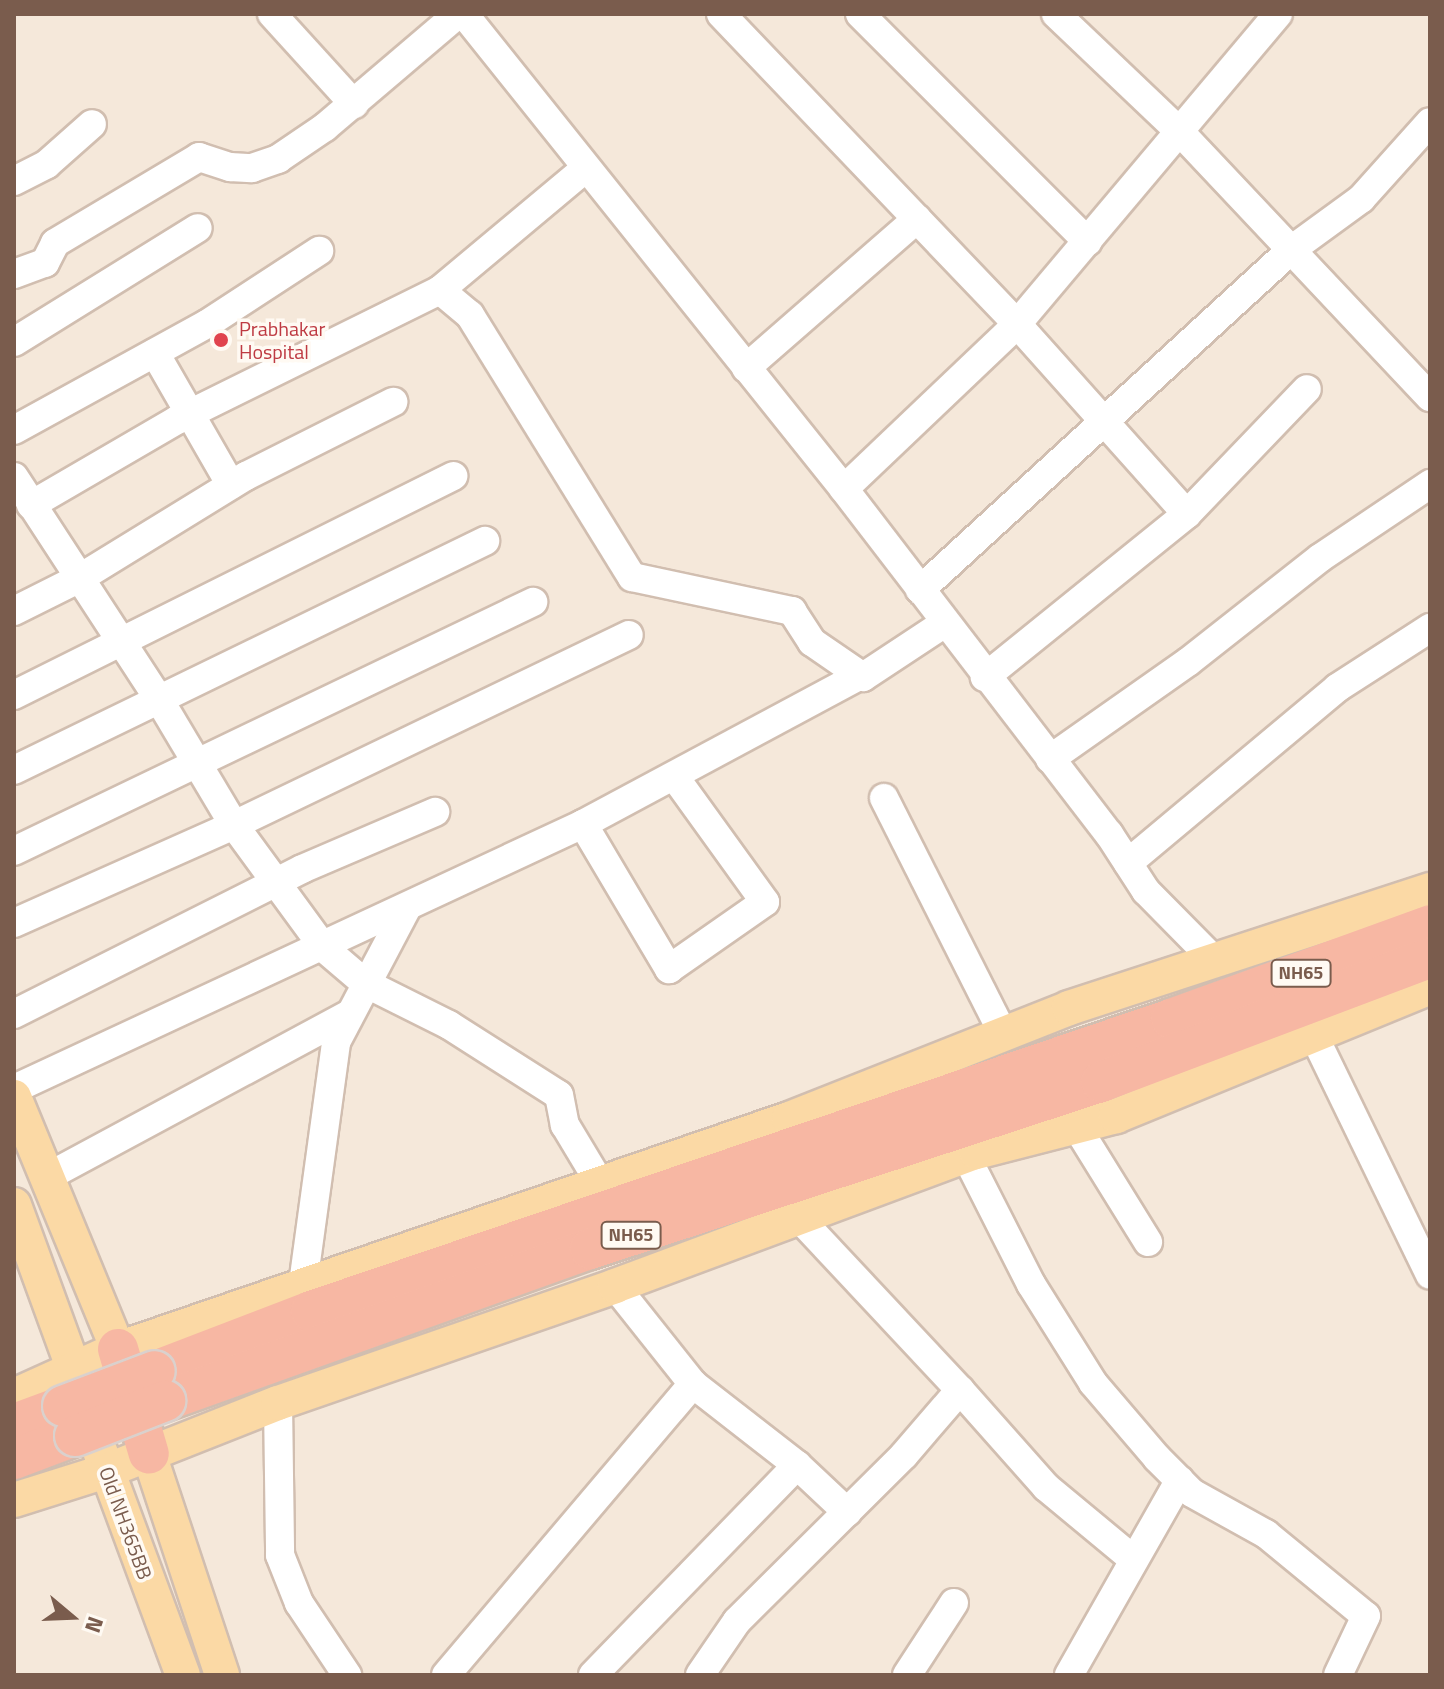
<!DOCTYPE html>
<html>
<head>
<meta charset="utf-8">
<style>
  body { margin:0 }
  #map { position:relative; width:1444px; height:1689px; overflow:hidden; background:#fdf6ec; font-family:"Titillium Web",sans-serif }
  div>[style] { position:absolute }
  .residential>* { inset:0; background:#f5e8da }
  .roads { filter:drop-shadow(2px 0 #d1beb0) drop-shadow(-2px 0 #d1beb0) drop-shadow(0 2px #d1beb0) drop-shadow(0 -2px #d1beb0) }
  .minor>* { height:28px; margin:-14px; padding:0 14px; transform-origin:14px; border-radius:14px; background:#fff }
  .major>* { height:34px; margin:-17px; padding:0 17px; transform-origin:17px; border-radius:17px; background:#fbd9a5 }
  .highway>* { height:40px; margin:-20px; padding:0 20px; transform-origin:20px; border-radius:20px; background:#f7b7a3 }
  .bridges { filter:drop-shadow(2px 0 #dad1cd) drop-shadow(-2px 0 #dad1cd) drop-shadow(0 2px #dad1cd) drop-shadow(0 -2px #dad1cd) }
  .highway-bridge>* { height:40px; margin:-20px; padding:0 20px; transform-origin:20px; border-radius:20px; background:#f7b7a3 }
  .dots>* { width:22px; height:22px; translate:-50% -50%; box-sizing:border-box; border:4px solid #fffaf3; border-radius:50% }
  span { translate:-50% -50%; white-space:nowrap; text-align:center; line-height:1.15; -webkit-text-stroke:7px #fffaf3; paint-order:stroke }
  .shield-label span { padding:2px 6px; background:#fffaf3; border:2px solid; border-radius:6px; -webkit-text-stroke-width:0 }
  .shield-label { font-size:18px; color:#7a5c4d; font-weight:700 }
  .health-label { font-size:20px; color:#be3a42 }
  .left { translate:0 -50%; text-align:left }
  .street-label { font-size:20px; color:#7a5c4d }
  .frame { position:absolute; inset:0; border:16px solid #7a5c4d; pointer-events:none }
  .north { position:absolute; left:32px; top:1577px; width:80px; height:80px; -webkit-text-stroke:6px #fffaf3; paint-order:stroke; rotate:109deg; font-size:22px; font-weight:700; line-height:32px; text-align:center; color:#7a5c4d }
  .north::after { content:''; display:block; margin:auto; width:28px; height:36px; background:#7a5c4d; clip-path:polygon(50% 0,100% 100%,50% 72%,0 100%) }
</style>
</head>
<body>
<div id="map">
  <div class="residential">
    <div style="clip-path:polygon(14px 14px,1430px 14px,1430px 1675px,14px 1675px)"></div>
  </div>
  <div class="roads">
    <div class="minor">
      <div style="left:272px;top:14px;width:122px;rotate:47.7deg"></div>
      <div style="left:464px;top:14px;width:608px;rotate:51.34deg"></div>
      <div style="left:844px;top:489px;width:435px;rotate:52.5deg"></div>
      <div style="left:1109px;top:834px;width:68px;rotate:57deg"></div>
      <div style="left:1146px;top:891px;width:95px;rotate:45.4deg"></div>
      <div style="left:721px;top:14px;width:429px;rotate:46.3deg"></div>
      <div style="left:1017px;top:324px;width:255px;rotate:48.2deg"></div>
      <div style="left:1187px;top:514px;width:260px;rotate:141.1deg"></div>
      <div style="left:860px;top:14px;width:322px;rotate:45deg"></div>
      <div style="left:1056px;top:14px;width:173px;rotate:43.6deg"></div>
      <div style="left:1181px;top:133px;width:363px;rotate:46.7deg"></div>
      <div style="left:14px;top:181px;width:37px;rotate:-27deg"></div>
      <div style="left:47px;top:164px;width:60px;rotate:-41.6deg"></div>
      <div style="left:14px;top:274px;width:33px;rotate:-20deg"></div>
      <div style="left:45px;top:263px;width:22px;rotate:-63deg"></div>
      <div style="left:55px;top:243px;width:168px;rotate:-30.8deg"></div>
      <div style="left:199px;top:157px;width:33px;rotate:18deg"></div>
      <div style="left:230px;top:167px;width:22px;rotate:3deg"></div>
      <div style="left:252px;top:168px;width:28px;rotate:-19deg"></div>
      <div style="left:278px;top:159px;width:57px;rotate:-34.2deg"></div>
      <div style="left:325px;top:127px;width:175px;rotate:-40.4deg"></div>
      <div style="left:440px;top:290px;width:190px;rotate:-39.9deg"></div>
      <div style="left:14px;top:342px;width:216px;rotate:-31.8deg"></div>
      <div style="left:155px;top:353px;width:152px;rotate:60.1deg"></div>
      <div style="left:746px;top:368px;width:227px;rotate:-41.1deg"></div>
      <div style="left:14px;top:430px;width:220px;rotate:-28.8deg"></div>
      <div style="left:207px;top:324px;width:134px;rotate:-33.1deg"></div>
      <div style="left:14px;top:477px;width:267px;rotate:56.9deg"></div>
      <div style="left:160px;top:701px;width:144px;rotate:59.2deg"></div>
      <div style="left:234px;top:825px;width:152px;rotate:53.8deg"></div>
      <div style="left:324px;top:948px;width:54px;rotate:40.5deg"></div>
      <div style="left:365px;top:983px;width:94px;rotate:26.6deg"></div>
      <div style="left:449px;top:1025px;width:130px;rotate:32.5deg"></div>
      <div style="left:559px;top:1095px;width:31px;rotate:79deg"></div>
      <div style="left:565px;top:1125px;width:70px;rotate:59deg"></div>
      <div style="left:844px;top:489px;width:239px;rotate:-43.6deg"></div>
      <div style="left:1017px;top:324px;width:405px;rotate:-49.9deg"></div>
      <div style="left:31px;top:505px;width:169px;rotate:-30.2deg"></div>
      <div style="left:177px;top:420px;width:293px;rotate:-26.3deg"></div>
      <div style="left:440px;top:290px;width:39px;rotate:40deg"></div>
      <div style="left:470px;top:315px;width:308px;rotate:58.3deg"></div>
      <div style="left:632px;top:577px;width:164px;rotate:12deg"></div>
      <div style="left:792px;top:611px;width:37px;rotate:57deg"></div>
      <div style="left:812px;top:642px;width:62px;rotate:34.5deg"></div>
      <div style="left:863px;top:677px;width:98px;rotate:-33.4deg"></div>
      <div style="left:1187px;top:514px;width:173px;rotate:-46.2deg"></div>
      <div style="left:920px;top:590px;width:503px;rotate:-42.5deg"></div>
      <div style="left:1291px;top:250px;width:87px;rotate:-36.1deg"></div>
      <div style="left:1361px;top:199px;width:103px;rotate:-48.1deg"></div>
      <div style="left:14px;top:611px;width:74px;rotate:-26.6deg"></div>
      <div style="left:80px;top:578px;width:195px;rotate:-31.6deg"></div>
      <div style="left:246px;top:476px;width:165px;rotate:-26.7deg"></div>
      <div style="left:14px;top:695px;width:491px;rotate:-26.5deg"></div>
      <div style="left:1050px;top:759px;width:169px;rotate:-35.1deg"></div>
      <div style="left:1188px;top:662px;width:168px;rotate:-38.2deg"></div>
      <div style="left:1320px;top:558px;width:133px;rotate:-33.9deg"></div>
      <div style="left:14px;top:770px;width:524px;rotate:-25.93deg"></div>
      <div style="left:884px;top:798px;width:264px;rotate:63.2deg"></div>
      <div style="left:583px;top:824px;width:169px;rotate:59.3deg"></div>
      <div style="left:669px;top:969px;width:117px;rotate:-34.9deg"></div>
      <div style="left:765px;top:902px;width:154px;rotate:-125.8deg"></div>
      <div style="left:14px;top:851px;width:576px;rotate:-25.63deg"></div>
      <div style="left:1128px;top:863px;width:273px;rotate:-39.9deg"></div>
      <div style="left:1337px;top:688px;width:111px;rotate:-32.8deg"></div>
      <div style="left:14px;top:923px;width:241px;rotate:-24deg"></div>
      <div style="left:234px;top:825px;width:438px;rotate:-25.7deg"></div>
      <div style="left:14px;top:1014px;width:322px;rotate:-26.7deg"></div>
      <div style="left:302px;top:869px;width:145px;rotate:-23.2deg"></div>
      <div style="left:1315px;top:1038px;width:263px;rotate:64.1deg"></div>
      <div style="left:14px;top:1089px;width:628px;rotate:-24.97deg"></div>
      <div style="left:583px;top:824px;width:315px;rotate:-28.2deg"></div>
      <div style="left:1078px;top:1129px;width:133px;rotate:58.2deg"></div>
      <div style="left:966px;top:1156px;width:144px;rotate:63.1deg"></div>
      <div style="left:1031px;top:1284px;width:117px;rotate:57.9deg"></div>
      <div style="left:1093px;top:1383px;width:99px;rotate:49.5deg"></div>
      <div style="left:1157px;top:1458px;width:49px;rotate:45deg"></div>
      <div style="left:1192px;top:1493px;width:85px;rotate:29deg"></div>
      <div style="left:1266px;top:1534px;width:129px;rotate:39.4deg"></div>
      <div style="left:1366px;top:1616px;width:65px;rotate:115.4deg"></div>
      <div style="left:47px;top:1177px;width:344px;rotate:-28.3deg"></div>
      <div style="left:303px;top:1284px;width:244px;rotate:-82.2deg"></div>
      <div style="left:336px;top:1042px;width:150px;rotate:-62.2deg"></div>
      <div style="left:693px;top:1384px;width:132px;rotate:37.9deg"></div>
      <div style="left:797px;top:1465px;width:69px;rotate:43.2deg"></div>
      <div style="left:960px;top:1390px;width:130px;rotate:48.4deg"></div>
      <div style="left:1046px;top:1487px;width:114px;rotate:39.7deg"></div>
      <div style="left:278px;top:1403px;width:152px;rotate:89.2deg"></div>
      <div style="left:280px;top:1555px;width:52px;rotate:68.4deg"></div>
      <div style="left:299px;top:1603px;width:87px;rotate:56.3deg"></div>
      <div style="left:446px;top:1675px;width:382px;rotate:-49.7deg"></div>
      <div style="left:693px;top:1384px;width:125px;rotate:-128.5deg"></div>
      <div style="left:593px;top:1675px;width:293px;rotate:-45.8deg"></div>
      <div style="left:700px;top:1675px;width:65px;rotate:-55.6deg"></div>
      <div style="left:737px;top:1621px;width:235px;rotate:-44.8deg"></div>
      <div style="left:904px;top:1455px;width:86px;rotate:-49.3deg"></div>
      <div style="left:960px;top:1390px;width:237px;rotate:-133.1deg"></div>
      <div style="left:907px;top:1675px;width:86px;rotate:-56.9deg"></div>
      <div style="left:1069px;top:1675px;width:224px;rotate:-60.4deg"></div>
    </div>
    <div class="major">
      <div style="left:14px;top:1097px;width:273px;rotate:67.6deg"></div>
      <div style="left:14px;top:1205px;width:196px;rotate:70deg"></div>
      <div style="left:14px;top:1396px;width:114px;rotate:-24.3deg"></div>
      <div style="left:118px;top:1349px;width:709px;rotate:-18.92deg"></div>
      <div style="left:789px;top:1119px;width:301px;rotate:-21.6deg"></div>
      <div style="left:1069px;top:1008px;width:380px;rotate:-18.1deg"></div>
      <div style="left:100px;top:1451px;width:239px;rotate:69.7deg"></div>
      <div style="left:149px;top:1454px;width:233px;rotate:71.7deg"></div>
      <div style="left:14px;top:1500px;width:96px;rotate:-17.5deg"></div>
      <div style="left:106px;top:1471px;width:185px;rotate:-21.6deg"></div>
      <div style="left:278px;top:1403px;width:357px;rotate:-19.1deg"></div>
      <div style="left:615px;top:1286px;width:385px;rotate:-20.4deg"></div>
      <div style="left:976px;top:1152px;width:145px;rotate:-14.4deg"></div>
      <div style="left:1116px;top:1116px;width:339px;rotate:-22.3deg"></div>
    </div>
    <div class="highway">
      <div style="left:118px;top:1349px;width:109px;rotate:73.6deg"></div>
      <div style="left:155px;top:1371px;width:167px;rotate:-21deg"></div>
      <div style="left:311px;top:1311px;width:908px;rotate:-18.75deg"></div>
      <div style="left:1171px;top:1019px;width:276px;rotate:-19.9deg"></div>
      <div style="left:165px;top:1401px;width:451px;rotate:-19.7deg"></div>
      <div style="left:590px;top:1249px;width:538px;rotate:-18.1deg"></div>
      <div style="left:1101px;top:1082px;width:352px;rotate:-20.7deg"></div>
      <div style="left:14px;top:1424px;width:52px;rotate:-20.2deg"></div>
      <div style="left:14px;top:1459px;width:65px;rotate:-20.7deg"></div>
    </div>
  </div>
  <div class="bridges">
    <div class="highway-bridge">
      <div style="left:63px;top:1406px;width:98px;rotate:-20.8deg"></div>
      <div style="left:75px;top:1436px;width:97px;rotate:-21.3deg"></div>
    </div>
  </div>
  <div class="dots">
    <div style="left:221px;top:340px;background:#e0444e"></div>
  </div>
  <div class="shield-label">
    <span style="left:1301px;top:973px">NH65</span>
    <span style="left:631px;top:1235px">NH65</span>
  </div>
  <div class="health-label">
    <span class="left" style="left:239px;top:340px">Prabhakar<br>Hospital</span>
  </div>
  <div class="street-label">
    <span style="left:126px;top:1523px;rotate:70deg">Old NH365BB</span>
  </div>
  <div class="frame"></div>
  <div class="north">N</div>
</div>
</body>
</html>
